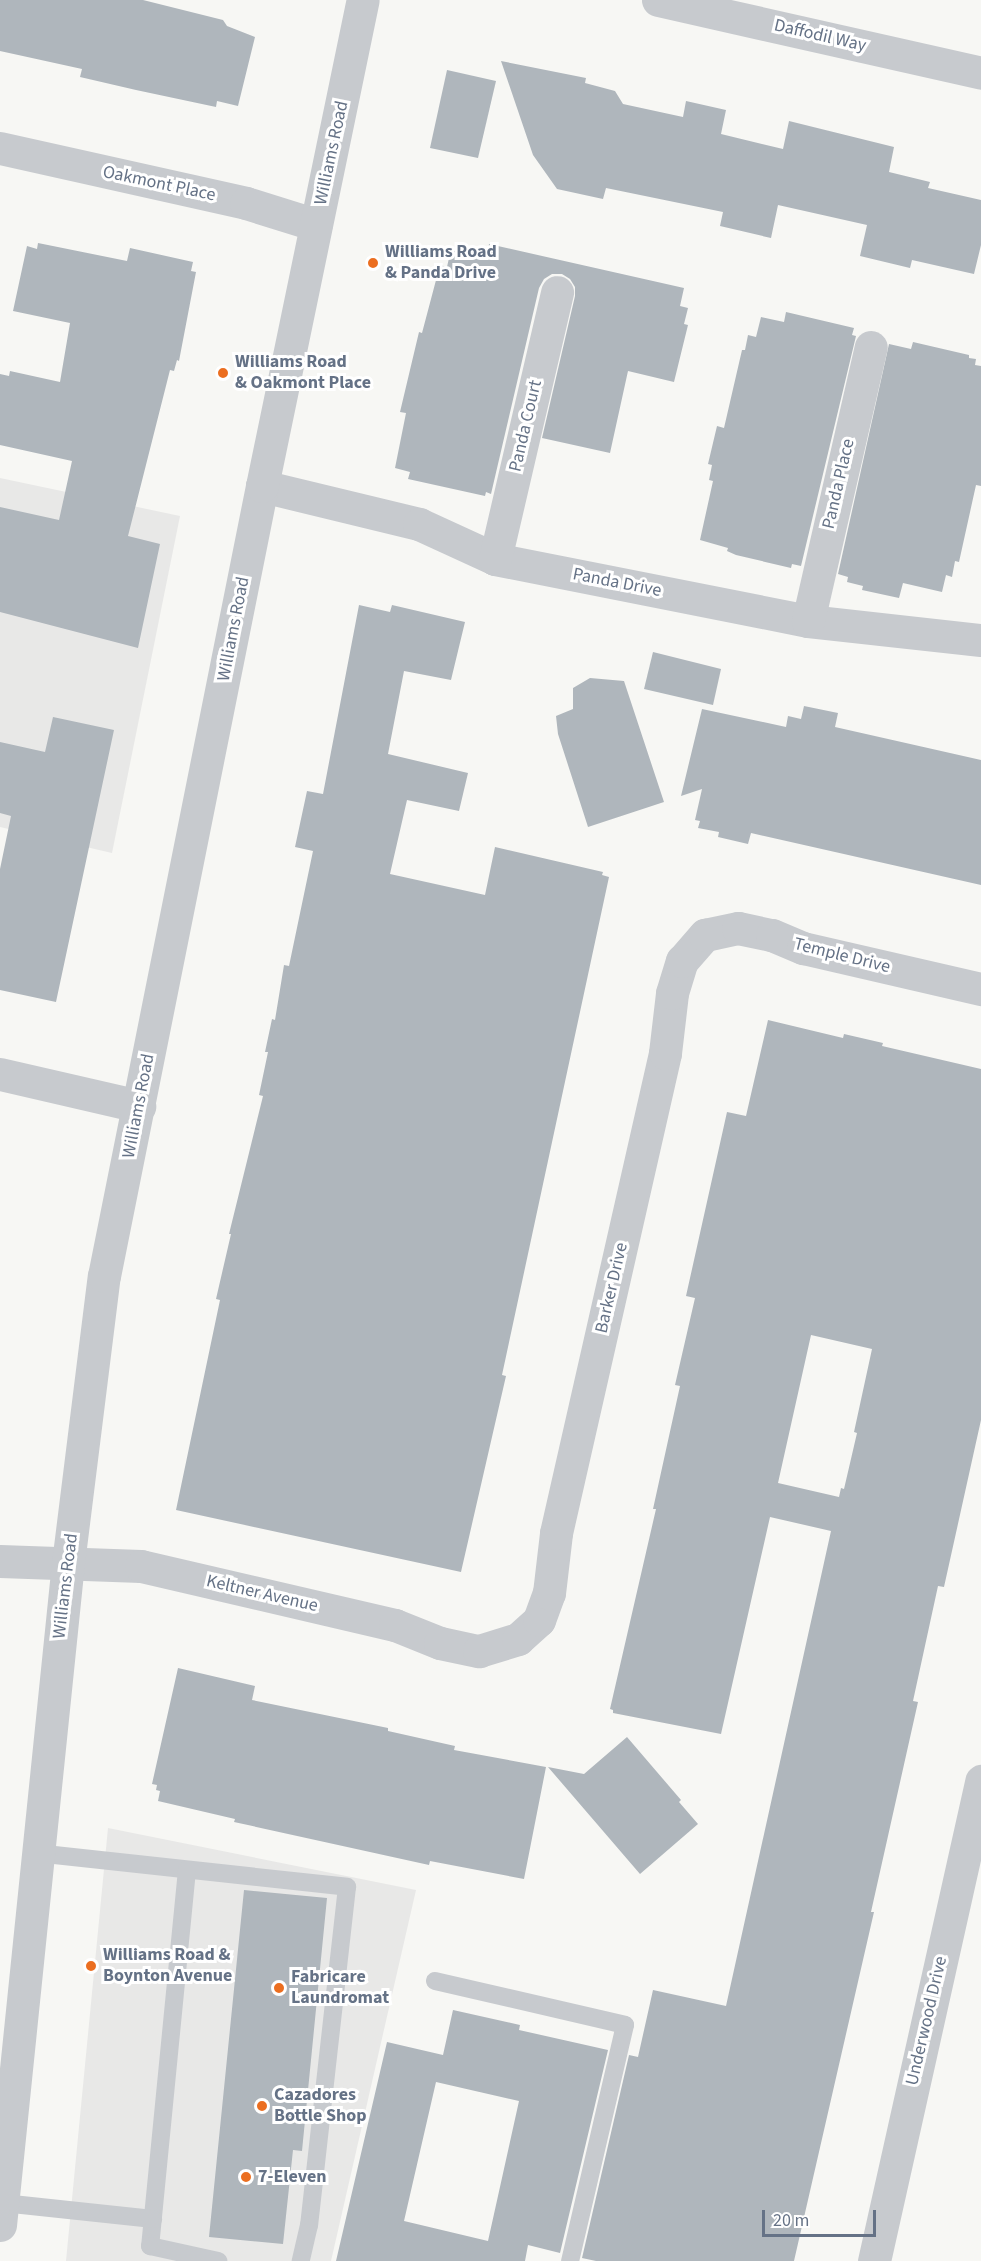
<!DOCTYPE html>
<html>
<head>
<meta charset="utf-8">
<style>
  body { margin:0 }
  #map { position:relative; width:981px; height:2261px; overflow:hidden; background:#f7f7f4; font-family:"Source Sans 3",sans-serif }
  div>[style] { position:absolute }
  .built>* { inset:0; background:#e8e8e7 }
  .building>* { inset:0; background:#afb6bc }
  .service>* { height:18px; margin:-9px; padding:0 9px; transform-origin:9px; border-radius:9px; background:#c7cace }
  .minor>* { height:33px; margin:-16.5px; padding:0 16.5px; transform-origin:16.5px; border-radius:16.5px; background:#c7cace }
  .tertiary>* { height:33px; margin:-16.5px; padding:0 16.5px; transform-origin:16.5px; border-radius:16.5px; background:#c7cace }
  .dots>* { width:16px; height:16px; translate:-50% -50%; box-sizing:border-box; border:3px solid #fff; border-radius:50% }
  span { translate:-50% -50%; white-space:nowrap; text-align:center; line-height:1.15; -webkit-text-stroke:6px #fff; paint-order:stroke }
  .street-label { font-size:18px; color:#657286 }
  .poi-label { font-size:18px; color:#657286; font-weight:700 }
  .left { translate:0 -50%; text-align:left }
  .scale { position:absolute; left:762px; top:2210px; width:114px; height:27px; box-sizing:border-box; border:3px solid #657286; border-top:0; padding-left:8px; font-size:18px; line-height:21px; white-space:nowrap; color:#657286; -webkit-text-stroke:4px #fff; paint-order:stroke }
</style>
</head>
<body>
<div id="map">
  <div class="built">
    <div style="clip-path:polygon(0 478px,180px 516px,112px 853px,0 827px)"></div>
    <div style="clip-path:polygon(108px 1828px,416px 1890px,331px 2261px,66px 2261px)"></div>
  </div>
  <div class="building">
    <div style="clip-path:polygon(0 0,143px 0,223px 20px,227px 26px,255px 37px,238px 106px,217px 101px,216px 107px,136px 90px,80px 77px,82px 69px,0 51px)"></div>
    <div style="clip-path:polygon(501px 61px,586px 78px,585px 83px,615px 91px,623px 104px,683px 117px,686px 101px,726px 110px,721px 134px,783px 149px,789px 121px,894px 147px,889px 172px,930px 182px,928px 188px,981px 200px,981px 245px,974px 274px,912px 260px,910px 268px,860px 256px,867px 225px,778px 205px,771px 238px,720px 226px,723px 212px,606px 188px,603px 199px,557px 189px,533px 155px)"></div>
    <div style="clip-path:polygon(447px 70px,496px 81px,478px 158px,430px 148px)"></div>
    <div style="clip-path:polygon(38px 243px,127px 261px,130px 248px,193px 262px,191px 271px,196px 272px,179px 361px,177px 360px,174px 371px,170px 370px,128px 536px,160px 544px,138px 648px,0 612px,0 507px,59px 520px,72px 461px,0 445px,0 374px,9px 376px,10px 371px,60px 382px,70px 323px,13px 311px,27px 246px,37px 249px)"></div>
    <div style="clip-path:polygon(489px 244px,684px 288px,680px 306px,688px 308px,684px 324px,688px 325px,674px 382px,628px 371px,610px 453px,542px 438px,575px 296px,575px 287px,570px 279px,562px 274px,552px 274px,544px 279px,539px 288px,491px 494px,486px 492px,485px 496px,408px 479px,410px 472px,395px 468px,406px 413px,400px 412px,419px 332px,422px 333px,440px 265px,447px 267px,451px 249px,487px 257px)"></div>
    <div style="clip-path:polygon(786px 312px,854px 328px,852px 335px,856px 336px,801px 566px,792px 564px,791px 568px,736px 555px,727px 551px,728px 548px,700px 540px,713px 481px,709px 480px,712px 465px,708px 464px,717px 426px,724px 428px,742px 350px,745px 350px,748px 335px,756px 337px,761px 317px,784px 322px)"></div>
    <div style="clip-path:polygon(913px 342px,969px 355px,969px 358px,976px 359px,975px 365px,981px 366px,981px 486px,976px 485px,959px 562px,955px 561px,952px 577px,946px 575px,942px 592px,903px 583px,899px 598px,862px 590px,863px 586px,847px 582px,848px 577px,838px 574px,889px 344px,911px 349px)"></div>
    <div style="clip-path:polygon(359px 605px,390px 612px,392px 605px,465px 622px,451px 680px,404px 671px,388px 754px,468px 773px,459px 811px,407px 800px,390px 874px,485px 895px,495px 847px,603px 872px,602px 875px,609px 877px,502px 1375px,506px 1376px,461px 1572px,176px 1510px,220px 1300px,216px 1299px,231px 1234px,229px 1234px,263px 1096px,259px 1095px,268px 1052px,265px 1052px,272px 1019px,275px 1020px,284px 965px,289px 966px,313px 851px,295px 847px,307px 791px,323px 794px)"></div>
    <div style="clip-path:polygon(653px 652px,721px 669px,713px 705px,644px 689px)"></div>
    <div style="clip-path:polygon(590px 678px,624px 681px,664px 802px,588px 827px,558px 734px,556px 716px,573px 709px,573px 688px)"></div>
    <div style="clip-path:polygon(804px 706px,838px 713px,835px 727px,981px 760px,981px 885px,751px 833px,748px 844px,718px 837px,719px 832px,698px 828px,700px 821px,695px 820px,702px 789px,681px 796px,702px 709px,786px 727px,788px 716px,801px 719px)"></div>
    <div style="clip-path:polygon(53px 717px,114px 730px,56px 1002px,0 990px,0 869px,11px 816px,0 813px,0 742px,45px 752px)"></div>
    <div style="clip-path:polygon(evenodd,768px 1020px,843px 1038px,844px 1034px,883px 1043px,882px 1046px,981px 1069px,981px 1420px,944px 1587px,938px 1586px,913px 1701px,918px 1702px,871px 1912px,874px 1912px,794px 2261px,596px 2261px,582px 2258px,629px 2055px,638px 2057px,653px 1990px,726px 2006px,831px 1531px,770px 1517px,721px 1734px,613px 1713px,613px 1710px,610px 1709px,656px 1509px,653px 1509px,680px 1386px,675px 1385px,695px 1298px,686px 1296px,727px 1112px,746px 1116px,768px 1020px,811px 1335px,872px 1349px,854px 1432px,857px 1433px,844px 1489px,841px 1488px,839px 1497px,778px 1483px,811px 1335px)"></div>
    <div style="clip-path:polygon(178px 1668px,255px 1686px,252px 1700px,388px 1728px,388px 1731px,455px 1746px,454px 1750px,546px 1767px,524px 1879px,430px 1861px,429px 1865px,234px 1822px,235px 1819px,158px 1801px,160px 1791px,156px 1790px,157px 1785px,152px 1784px)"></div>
    <div style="clip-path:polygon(627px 1737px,681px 1800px,679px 1802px,698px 1824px,640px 1874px,548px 1767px,584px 1774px)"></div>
    <div style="clip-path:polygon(244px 1890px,327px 1898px,302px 2151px,293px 2150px,283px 2244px,209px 2237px)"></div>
    <div style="clip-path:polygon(evenodd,453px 2010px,520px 2025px,519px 2030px,608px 2050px,560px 2253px,528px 2245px,525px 2261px,336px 2261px,387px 2042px,443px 2055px,453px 2010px,436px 2082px,519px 2101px,488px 2241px,404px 2221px,436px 2082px)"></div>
  </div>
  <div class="service">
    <div style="left:36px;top:1853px;width:313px;rotate:6.2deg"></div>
    <div style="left:347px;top:1887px;width:340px;rotate:96.4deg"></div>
    <div style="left:309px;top:2225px;width:37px;rotate:103deg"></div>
    <div style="left:187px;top:1870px;width:378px;rotate:95.6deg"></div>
    <div style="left:150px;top:2246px;width:70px;rotate:12.4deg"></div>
    <div style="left:435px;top:1981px;width:195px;rotate:13deg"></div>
    <div style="left:625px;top:2025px;width:242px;rotate:103.1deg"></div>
    <div style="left:3px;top:2203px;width:151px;rotate:6.1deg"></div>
  </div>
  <div class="minor">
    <div style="left:658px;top:0;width:331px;rotate:12.7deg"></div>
    <div style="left:0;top:148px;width:252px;rotate:12.6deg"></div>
    <div style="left:246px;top:203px;width:73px;rotate:17.4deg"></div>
    <div style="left:262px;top:486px;width:162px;rotate:13.6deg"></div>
    <div style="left:419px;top:524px;width:84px;rotate:24.7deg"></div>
    <div style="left:495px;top:559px;width:319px;rotate:11.2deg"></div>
    <div style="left:808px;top:621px;width:174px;rotate:6.3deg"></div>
    <div style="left:495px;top:559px;width:274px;rotate:-76.9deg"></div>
    <div style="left:808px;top:621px;width:281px;rotate:-77.1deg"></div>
    <div style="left:0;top:1074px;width:143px;rotate:13deg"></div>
    <div style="left:0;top:1561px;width:141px;rotate:2deg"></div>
    <div style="left:141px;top:1566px;width:261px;rotate:13.1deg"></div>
    <div style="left:395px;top:1625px;width:48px;rotate:21.8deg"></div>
    <div style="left:440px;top:1643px;width:40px;rotate:12deg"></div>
    <div style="left:479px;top:1651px;width:41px;rotate:-17.1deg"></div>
    <div style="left:518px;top:1639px;width:28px;rotate:-42deg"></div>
    <div style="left:539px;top:1620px;width:29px;rotate:-70deg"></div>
    <div style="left:549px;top:1593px;width:60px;rotate:-83.3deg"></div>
    <div style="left:556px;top:1533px;width:492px;rotate:-77.2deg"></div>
    <div style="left:665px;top:1053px;width:60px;rotate:-83.3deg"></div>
    <div style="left:672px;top:993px;width:34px;rotate:-73deg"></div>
    <div style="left:682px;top:961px;width:35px;rotate:-49deg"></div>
    <div style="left:705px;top:935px;width:34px;rotate:-12deg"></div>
    <div style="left:738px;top:928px;width:35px;rotate:12deg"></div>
    <div style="left:772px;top:935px;width:34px;rotate:23deg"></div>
    <div style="left:803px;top:948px;width:183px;rotate:13deg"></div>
    <div style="left:874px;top:2261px;width:492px;rotate:-77.4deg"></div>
  </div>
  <div class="tertiary">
    <div style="left:0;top:2225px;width:665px;rotate:-84.14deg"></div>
    <div style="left:68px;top:1563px;width:289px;rotate:-82.9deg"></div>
    <div style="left:104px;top:1276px;width:806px;rotate:-78.69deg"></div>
    <div style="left:262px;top:486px;width:496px;rotate:-78.3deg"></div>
  </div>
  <div class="dots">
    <div style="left:373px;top:263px;background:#eb6e20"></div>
    <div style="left:223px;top:373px;background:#eb6e20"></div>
    <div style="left:91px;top:1966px;background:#eb6e20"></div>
    <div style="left:279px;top:1988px;background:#eb6e20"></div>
    <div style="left:262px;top:2106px;background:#eb6e20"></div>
    <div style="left:246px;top:2177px;background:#eb6e20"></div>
  </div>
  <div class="street-label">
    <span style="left:820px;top:36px;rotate:13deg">Daffodil Way</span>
    <span style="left:332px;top:153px;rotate:-78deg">Williams Road</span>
    <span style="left:159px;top:184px;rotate:12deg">Oakmont Place</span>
    <span style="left:526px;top:426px;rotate:-77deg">Panda Court</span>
    <span style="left:839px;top:484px;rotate:-77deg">Panda Place</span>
    <span style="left:617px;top:583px;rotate:11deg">Panda Drive</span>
    <span style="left:234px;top:629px;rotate:-79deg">Williams Road</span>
    <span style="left:842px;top:956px;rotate:14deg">Temple Drive</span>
    <span style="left:139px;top:1106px;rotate:-79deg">Williams Road</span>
    <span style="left:612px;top:1288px;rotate:-77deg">Barker Drive</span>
    <span style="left:66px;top:1586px;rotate:-83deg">Williams Road</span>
    <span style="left:262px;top:1594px;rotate:13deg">Keltner Avenue</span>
    <span style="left:927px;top:2021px;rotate:-77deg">Underwood Drive</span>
  </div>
  <div class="poi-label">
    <span class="left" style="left:385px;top:263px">Williams Road<br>&amp; Panda Drive</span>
    <span class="left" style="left:235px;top:373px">Williams Road<br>&amp; Oakmont Place</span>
    <span class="left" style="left:103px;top:1966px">Williams Road &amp;<br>Boynton Avenue</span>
    <span class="left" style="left:291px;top:1988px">Fabricare<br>Laundromat</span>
    <span class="left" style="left:274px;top:2106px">Cazadores<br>Bottle Shop</span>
    <span class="left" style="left:258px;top:2177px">7-Eleven</span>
  </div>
  <div class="scale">20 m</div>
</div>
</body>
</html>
